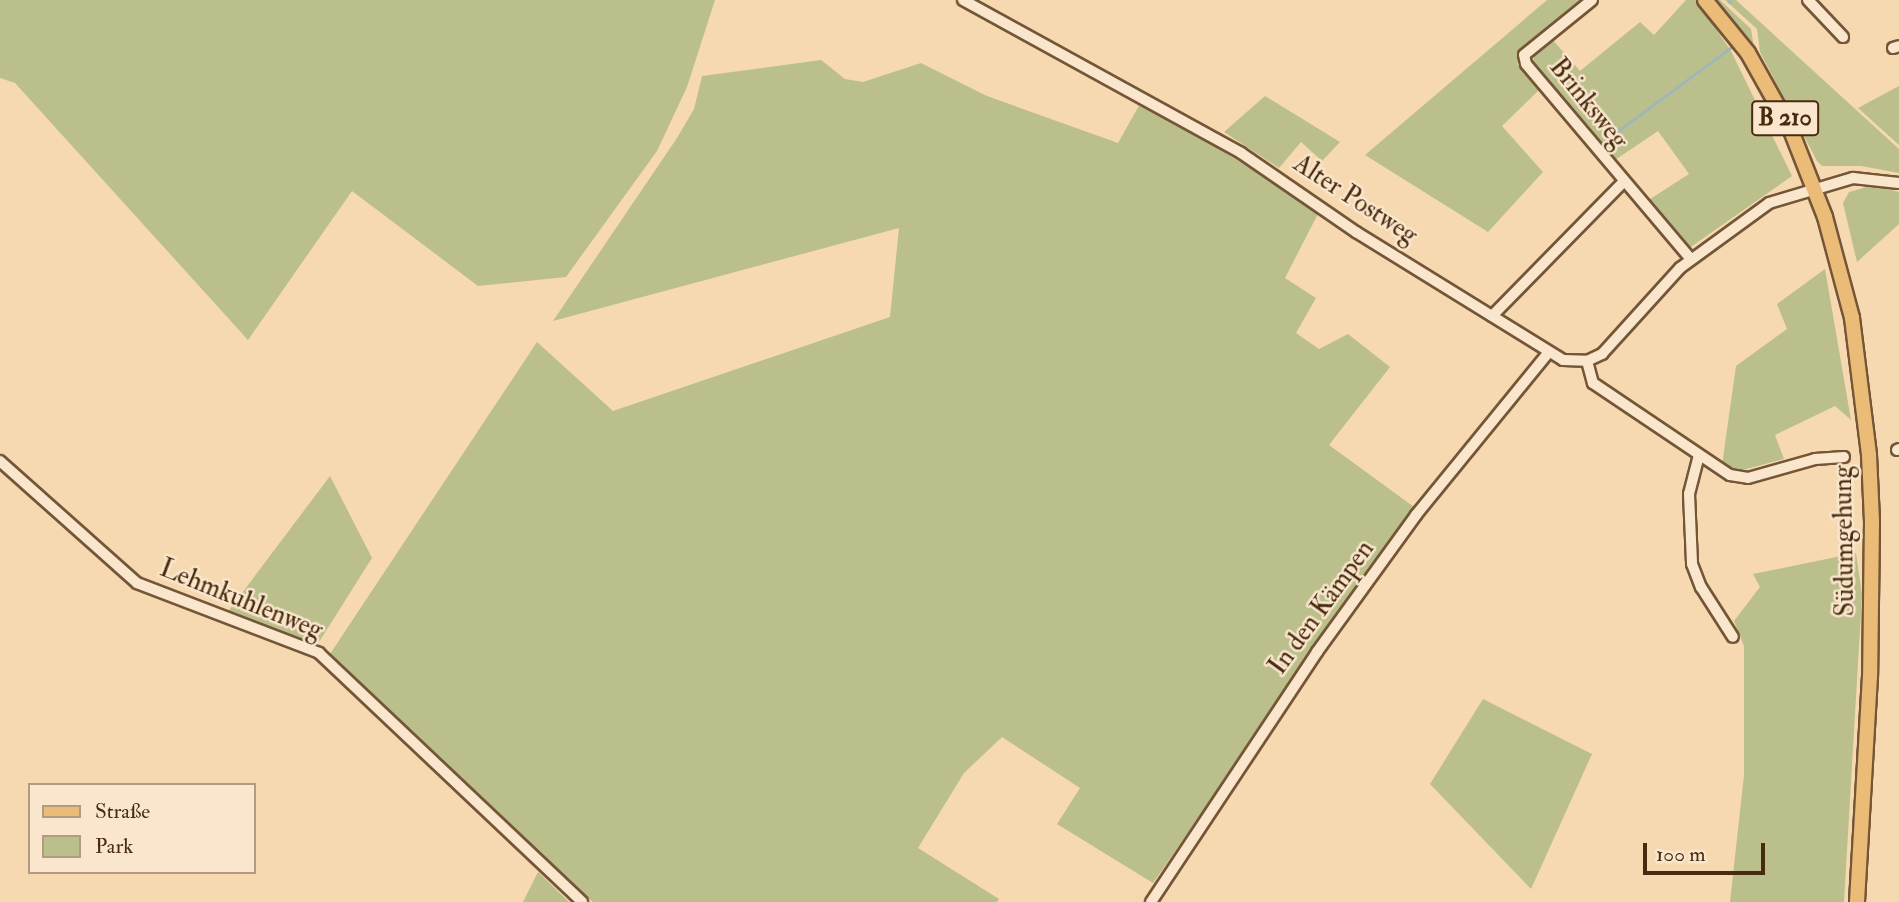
<!DOCTYPE html>
<html>
<head>
<meta charset="utf-8">
<style>
  body { margin:0 }
  #map { position:relative; width:1899px; height:902px; overflow:hidden; background:#f6d9b0; font-family:"IM FELL Double Pica",serif }
  div>[style] { position:absolute }
  .green>* { inset:0; background:#bbbf8c }
  .stream>* { height:2.5px; margin:-1.25px; padding:0 1.25px; transform-origin:1.25px; border-radius:1.25px; background:#a0b8b5 }
  .roads { filter:drop-shadow(2px 0 #745637) drop-shadow(-2px 0 #745637) drop-shadow(0 2px #745637) drop-shadow(0 -2px #745637) }
  .minor>* { height:10px; margin:-5px; padding:0 5px; transform-origin:5px; border-radius:5px; background:#f9e6cc }
  .major>* { height:14px; margin:-7px; padding:0 7px; transform-origin:7px; border-radius:7px; background:#ebbc78 }
  span { translate:-50% -50%; white-space:nowrap; text-align:center; line-height:1.15; -webkit-text-stroke:5px #f9e6cc; paint-order:stroke }
  .shield-label span { padding:2px 5px; background:#f9e6cc; border:2px solid; border-radius:5px; -webkit-text-stroke-width:0 }
  .shield-label { font-size:24px; color:#482a0f; font-weight:700 }
  .street-label { font-size:26px; color:#482a0f }
  .legend { position:absolute; left:28px; top:783px; width:228px; height:91px; box-sizing:border-box; background:#f9e6cc; border:2px solid #b29b80; margin:0; padding:9px 12px; list-style:none; font-size:21px; color:#482a0f }
  .legend li { display:flex; align-items:center; gap:14px; height:35px }
  .legend b { width:35px; border:2px solid #b29b80 }
  .scale { position:absolute; left:1643px; top:843px; width:122px; height:32px; box-sizing:border-box; border:4px solid #482a0f; border-top:0; padding-left:9px; font-size:21px; line-height:24px; white-space:nowrap; color:#482a0f; -webkit-text-stroke:5px #f9e6cc; paint-order:stroke }
</style>
</head>
<body>
<div id="map">
  <div class="green">
    <div style="clip-path:polygon(0 0,715px 0,687px 87px,657px 151px,566px 277px,478px 286px,352px 191px,248px 340px,15px 83px,0 78px)"></div>
    <div style="clip-path:polygon(1547px 0,1582px 0,1523px 50px,1517px 64px,1539px 90px,1502px 126px,1543px 172px,1488px 232px,1365px 155px)"></div>
    <div style="clip-path:polygon(1686px 0,1696px 0,1731px 51px,1792px 176px,1688px 249px,1647px 201px,1689px 174px,1658px 131px,1615px 160px,1533px 62px,1536px 49px,1551px 38px,1580px 71px,1640px 22px,1654px 35px)"></div>
    <div style="clip-path:polygon(1712px 0,1720px 0,1751px 29px,1754px 48px,1766px 71px)"></div>
    <div style="clip-path:polygon(1725px 0,1736px 0,1899px 149px,1899px 173px,1861px 166px,1822px 166px,1817px 161px,1760px 52px,1757px 29px)"></div>
    <div style="clip-path:polygon(821px 60px,845px 79px,863px 82px,921px 63px,987px 96px,1118px 143px,1141px 102px,1320px 210px,1285px 278px,1316px 298px,1296px 333px,1319px 349px,1348px 334px,1390px 367px,1329px 445px,1414px 507px,1153px 883px,1057px 824px,1080px 788px,1002px 737px,964px 773px,918px 848px,999px 899px,997px 902px,593px 902px,330px 654px,537px 342px,613px 411px,890px 317px,899px 228px,553px 321px,677px 138px,694px 109px,702px 76px)"></div>
    <div style="clip-path:polygon(1899px 86px,1899px 145px,1858px 108px)"></div>
    <div style="clip-path:polygon(1265px 96px,1340px 142px,1322px 161px,1301px 142px,1279px 168px,1224px 132px)"></div>
    <div style="clip-path:polygon(1874px 185px,1899px 192px,1899px 224px,1857px 262px,1843px 203px,1849px 192px)"></div>
    <div style="clip-path:polygon(1825px 269px,1851px 420px,1835px 406px,1775px 435px,1784px 459px,1739px 471px,1722px 465px,1736px 366px,1787px 329px,1777px 304px)"></div>
    <div style="clip-path:polygon(330px 476px,372px 558px,319px 642px,311px 644px,227px 613px)"></div>
    <div style="clip-path:polygon(1856px 553px,1862px 595px,1844px 902px,1730px 902px,1744px 775px,1744px 646px,1734px 621px,1760px 587px,1753px 574px)"></div>
    <div style="clip-path:polygon(1483px 699px,1592px 754px,1531px 889px,1430px 784px)"></div>
    <div style="clip-path:polygon(538px 872px,569px 902px,523px 902px)"></div>
  </div>
  <div class="stream">
    <div style="left:1730px;top:0;width:2px;rotate:90deg"></div>
    <div style="left:1583px;top:139px;width:14px;rotate:54deg"></div>
    <div style="left:1599px;top:145px;width:168px;rotate:-36.5deg"></div>
  </div>
  <div class="roads">
    <div class="minor">
      <div style="left:963px;top:0;width:317px;rotate:28.8deg"></div>
      <div style="left:1241px;top:153px;width:140px;rotate:34.5deg"></div>
      <div style="left:1356px;top:232px;width:243px;rotate:31.7deg"></div>
      <div style="left:1563px;top:360px;width:24px;rotate:2deg"></div>
      <div style="left:1587px;top:361px;width:17px;rotate:-25deg"></div>
      <div style="left:1602px;top:354px;width:116px;rotate:-47.8deg"></div>
      <div style="left:1680px;top:268px;width:110px;rotate:-36.1deg"></div>
      <div style="left:1769px;top:203px;width:88px;rotate:-16.6deg"></div>
      <div style="left:1853px;top:178px;width:46px;rotate:6.2deg"></div>
      <div style="left:1592px;top:0;width:87px;rotate:141deg"></div>
      <div style="left:1524px;top:55px;width:9px;rotate:77deg"></div>
      <div style="left:1526px;top:64px;width:255px;rotate:49.8deg"></div>
      <div style="left:1808px;top:0;width:51px;rotate:46.6deg"></div>
      <div style="left:1893px;top:48px;width:6px;rotate:-18deg"></div>
      <div style="left:1492px;top:316px;width:187px;rotate:-45.6deg"></div>
      <div style="left:1587px;top:361px;width:23px;rotate:75deg"></div>
      <div style="left:1593px;top:383px;width:165px;rotate:33.9deg"></div>
      <div style="left:1730px;top:475px;width:18px;rotate:9deg"></div>
      <div style="left:1748px;top:478px;width:70px;rotate:-15.8deg"></div>
      <div style="left:1815px;top:459px;width:29px;rotate:-4deg"></div>
      <div style="left:1897px;top:450px;width:2px;rotate:-27deg"></div>
      <div style="left:1699px;top:455px;width:40px;rotate:104.4deg"></div>
      <div style="left:1689px;top:494px;width:70px;rotate:87.5deg"></div>
      <div style="left:1692px;top:564px;width:25px;rotate:69deg"></div>
      <div style="left:1701px;top:587px;width:59px;rotate:57.4deg"></div>
      <div style="left:0;top:461px;width:183px;rotate:41.7deg"></div>
      <div style="left:137px;top:583px;width:195px;rotate:21deg"></div>
      <div style="left:319px;top:653px;width:362px;rotate:43.4deg"></div>
      <div style="left:1151px;top:902px;width:300px;rotate:-56.4deg"></div>
      <div style="left:1317px;top:652px;width:169px;rotate:-54.1deg"></div>
      <div style="left:1416px;top:515px;width:209px;rotate:-50.8deg"></div>
    </div>
    <div class="major">
      <div style="left:1705px;top:0;width:68px;rotate:50.9deg"></div>
      <div style="left:1748px;top:53px;width:86px;rotate:60.8deg"></div>
      <div style="left:1790px;top:128px;width:96px;rotate:68.5deg"></div>
      <div style="left:1825px;top:217px;width:105px;rotate:75deg"></div>
      <div style="left:1852px;top:318px;width:138px;rotate:82.9deg"></div>
      <div style="left:1869px;top:455px;width:67px;rotate:87.4deg"></div>
      <div style="left:1872px;top:522px;width:154px;rotate:90.7deg"></div>
      <div style="left:1870px;top:676px;width:226px;rotate:93.3deg"></div>
    </div>
  </div>
  <div class="shield-label">
    <span style="left:1785px;top:118px">B 210</span>
  </div>
  <div class="street-label">
    <span style="left:1588px;top:104px;rotate:51deg">Brinksweg</span>
    <span style="left:1355px;top:200px;rotate:33deg">Alter Postweg</span>
    <span style="left:1845px;top:541px;rotate:-91deg">Südumgehung</span>
    <span style="left:241px;top:600px;rotate:22deg">Lehmkuhlenweg</span>
    <span style="left:1322px;top:608px;rotate:-54deg">In den Kämpen</span>
  </div>
  <ul class="legend">
  <li><b style="height:9px;background:#ebbc78"></b>Straße</li>
  <li><b style="height:19px;background:#bbbf8c"></b>Park</li>
  </ul>
  <div class="scale">100 m</div>
</div>
</body>
</html>
